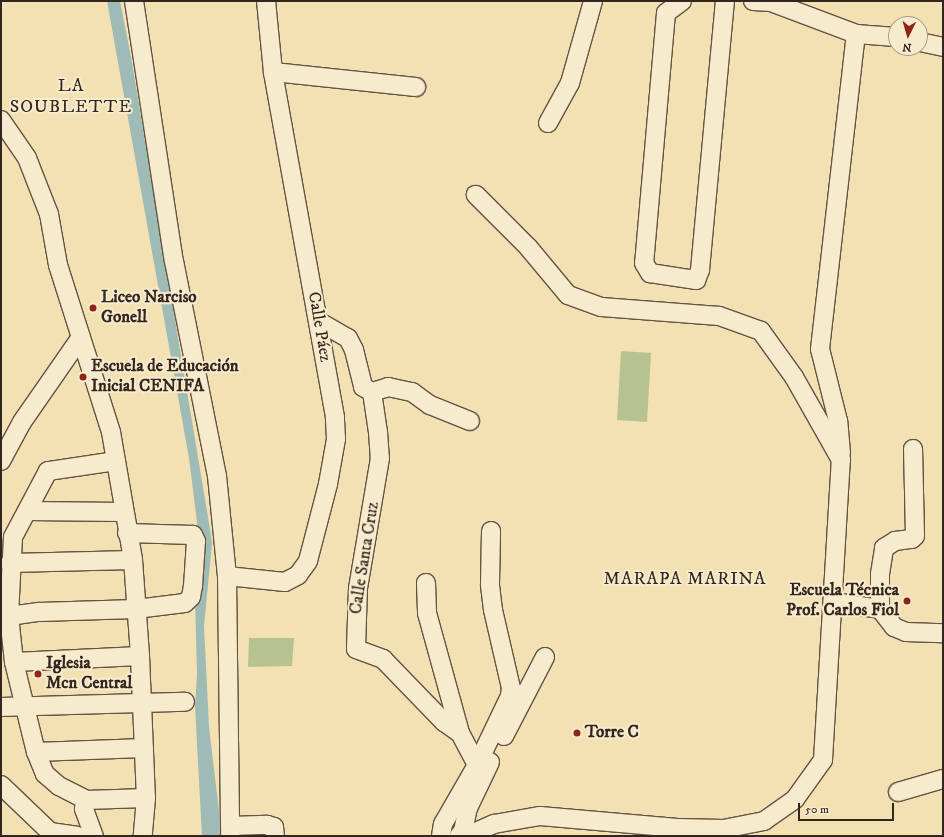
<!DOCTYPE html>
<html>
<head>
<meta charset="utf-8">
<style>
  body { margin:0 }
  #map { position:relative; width:944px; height:837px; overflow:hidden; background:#f3e0b3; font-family:"IM FELL DW Pica",serif }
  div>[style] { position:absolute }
  .green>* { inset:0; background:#b6c390 }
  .water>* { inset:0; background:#9ebbb5 }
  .roads { filter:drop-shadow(1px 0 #635443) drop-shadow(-1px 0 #635443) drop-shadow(0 1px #635443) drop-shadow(0 -1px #635443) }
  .minor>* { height:18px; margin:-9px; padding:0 9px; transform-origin:9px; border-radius:9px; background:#f7ebce }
  .dots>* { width:11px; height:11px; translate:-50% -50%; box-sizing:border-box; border:2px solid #f7ebce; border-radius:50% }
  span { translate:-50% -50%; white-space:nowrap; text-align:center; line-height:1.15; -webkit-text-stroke:4px #f7ebce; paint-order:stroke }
  .poi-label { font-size:17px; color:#33261e; font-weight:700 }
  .left { translate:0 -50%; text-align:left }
  .right { translate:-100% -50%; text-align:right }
  .street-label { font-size:17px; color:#33261e }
  .neighbourhood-label { font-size:18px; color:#33261e; letter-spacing:1px }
  .frame { position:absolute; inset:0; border:2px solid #33261e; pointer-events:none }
  .north { position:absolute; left:888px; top:16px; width:40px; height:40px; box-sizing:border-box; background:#f7ebce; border:1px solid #a99c88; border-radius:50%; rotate:185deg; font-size:11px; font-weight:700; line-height:16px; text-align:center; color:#33261e }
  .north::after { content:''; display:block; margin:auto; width:14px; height:18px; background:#8f2418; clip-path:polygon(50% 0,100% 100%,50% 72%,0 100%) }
  .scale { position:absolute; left:798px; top:803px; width:96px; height:18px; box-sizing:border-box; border:2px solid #33261e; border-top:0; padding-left:5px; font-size:12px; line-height:14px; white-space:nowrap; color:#33261e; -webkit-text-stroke:3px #f7ebce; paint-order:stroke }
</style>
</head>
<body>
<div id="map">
  <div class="green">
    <div style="clip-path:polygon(621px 351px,651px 353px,647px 422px,617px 420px)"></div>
    <div style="clip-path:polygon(249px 638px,294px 638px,292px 666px,248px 667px)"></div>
  </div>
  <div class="water">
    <div style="clip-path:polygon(107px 1px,120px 1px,131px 57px,209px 523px,212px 543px,204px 626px,209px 727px,222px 836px,202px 836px,195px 706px,197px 674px,195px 598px,198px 530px,189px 458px)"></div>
  </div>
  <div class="roads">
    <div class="minor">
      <div style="left:134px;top:1px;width:263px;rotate:81.3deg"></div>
      <div style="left:174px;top:261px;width:219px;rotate:78.7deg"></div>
      <div style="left:217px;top:476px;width:100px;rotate:84.3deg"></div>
      <div style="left:227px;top:576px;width:260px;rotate:89.3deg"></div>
      <div style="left:682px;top:1px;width:20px;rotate:143deg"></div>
      <div style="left:666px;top:13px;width:251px;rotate:95deg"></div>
      <div style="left:644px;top:263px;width:12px;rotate:59deg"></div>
      <div style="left:650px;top:273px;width:47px;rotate:8.7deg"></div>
      <div style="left:696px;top:280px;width:11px;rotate:-68deg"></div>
      <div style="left:700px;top:270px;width:270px;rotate:-84.7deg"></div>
      <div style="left:753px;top:1px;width:18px;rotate:3deg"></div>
      <div style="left:771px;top:2px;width:91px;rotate:20.6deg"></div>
      <div style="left:856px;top:34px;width:40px;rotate:4.3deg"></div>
      <div style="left:920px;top:42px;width:24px;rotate:12deg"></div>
      <div style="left:273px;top:72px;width:144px;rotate:6deg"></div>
      <div style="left:1px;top:120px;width:46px;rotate:55.6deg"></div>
      <div style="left:27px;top:158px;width:60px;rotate:68.6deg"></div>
      <div style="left:49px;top:214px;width:52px;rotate:80deg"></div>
      <div style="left:58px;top:265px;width:175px;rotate:72.4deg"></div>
      <div style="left:111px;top:432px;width:130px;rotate:80.2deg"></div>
      <div style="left:133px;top:560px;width:96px;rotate:85.8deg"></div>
      <div style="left:140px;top:656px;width:142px;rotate:87.6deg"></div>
      <div style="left:146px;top:798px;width:38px;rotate:95deg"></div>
      <div style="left:548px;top:123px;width:46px;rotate:-61.2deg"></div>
      <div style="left:570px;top:83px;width:85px;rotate:-74.3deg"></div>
      <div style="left:318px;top:321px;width:34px;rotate:30deg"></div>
      <div style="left:348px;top:338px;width:13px;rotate:63deg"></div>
      <div style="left:354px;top:350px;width:38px;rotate:76deg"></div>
      <div style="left:363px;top:387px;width:10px;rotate:29deg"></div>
      <div style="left:372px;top:392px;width:40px;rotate:81.5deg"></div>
      <div style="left:378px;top:432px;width:26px;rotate:86deg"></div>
      <div style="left:380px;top:458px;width:132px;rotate:99.6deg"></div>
      <div style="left:358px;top:588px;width:61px;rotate:91.9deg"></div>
      <div style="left:356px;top:649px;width:29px;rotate:20deg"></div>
      <div style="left:383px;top:659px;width:88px;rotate:45.9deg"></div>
      <div style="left:444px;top:722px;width:19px;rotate:35deg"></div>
      <div style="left:460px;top:733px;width:36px;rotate:62deg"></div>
      <div style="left:372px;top:392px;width:17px;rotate:-17deg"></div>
      <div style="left:388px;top:387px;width:25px;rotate:12deg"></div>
      <div style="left:412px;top:392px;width:22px;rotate:36deg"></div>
      <div style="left:430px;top:405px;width:43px;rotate:21.8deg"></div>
      <div style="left:841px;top:453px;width:32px;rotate:-95deg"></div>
      <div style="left:838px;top:421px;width:74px;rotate:-104deg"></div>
      <div style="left:820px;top:349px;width:317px;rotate:-83.5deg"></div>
      <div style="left:1px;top:461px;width:44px;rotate:-61.7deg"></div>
      <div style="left:22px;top:422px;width:103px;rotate:-55.2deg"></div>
      <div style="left:116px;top:461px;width:69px;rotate:171.6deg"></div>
      <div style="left:48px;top:471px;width:75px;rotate:117.9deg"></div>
      <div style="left:13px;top:537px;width:79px;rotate:92.9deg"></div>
      <div style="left:9px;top:616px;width:46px;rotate:83.8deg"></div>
      <div style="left:14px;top:662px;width:93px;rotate:76.3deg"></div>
      <div style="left:36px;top:752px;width:24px;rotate:68deg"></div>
      <div style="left:45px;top:774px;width:18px;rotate:41deg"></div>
      <div style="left:59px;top:786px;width:30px;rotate:27deg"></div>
      <div style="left:86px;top:800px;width:60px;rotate:-1.9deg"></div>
      <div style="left:28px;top:511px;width:95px;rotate:0.6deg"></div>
      <div style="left:10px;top:563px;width:123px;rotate:-1.4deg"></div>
      <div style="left:227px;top:576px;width:58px;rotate:5.9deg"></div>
      <div style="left:285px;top:582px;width:15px;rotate:-28deg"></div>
      <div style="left:298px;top:575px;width:17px;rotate:-54deg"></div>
      <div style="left:308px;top:561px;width:80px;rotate:-75.4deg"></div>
      <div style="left:328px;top:484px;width:46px;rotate:-79.9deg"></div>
      <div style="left:336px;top:439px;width:22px;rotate:-93deg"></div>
      <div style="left:335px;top:417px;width:351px;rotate:-100.2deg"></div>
      <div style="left:273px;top:72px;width:71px;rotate:-95.6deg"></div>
      <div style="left:426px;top:583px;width:30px;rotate:88deg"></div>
      <div style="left:427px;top:613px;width:124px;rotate:74.6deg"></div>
      <div style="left:834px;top:602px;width:47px;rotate:8.7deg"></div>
      <div style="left:880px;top:609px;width:23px;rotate:52deg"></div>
      <div style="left:894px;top:627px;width:13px;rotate:23deg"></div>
      <div style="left:906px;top:632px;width:37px;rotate:2deg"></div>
      <div style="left:880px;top:609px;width:35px;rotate:-90deg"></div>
      <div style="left:880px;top:574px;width:26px;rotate:-81deg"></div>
      <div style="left:884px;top:548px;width:13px;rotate:-32deg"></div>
      <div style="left:895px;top:541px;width:17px;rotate:-7deg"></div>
      <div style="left:912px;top:539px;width:4px;rotate:-45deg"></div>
      <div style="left:915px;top:536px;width:87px;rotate:-91.3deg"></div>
      <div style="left:9px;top:616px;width:30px;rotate:-8deg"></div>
      <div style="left:39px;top:612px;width:97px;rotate:-1.8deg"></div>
      <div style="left:136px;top:609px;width:49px;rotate:-7deg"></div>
      <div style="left:185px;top:603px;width:8px;rotate:-45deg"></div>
      <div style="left:191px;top:597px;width:11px;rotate:-80deg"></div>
      <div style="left:193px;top:586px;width:45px;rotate:-86.2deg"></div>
      <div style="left:196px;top:541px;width:7px;rotate:-117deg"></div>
      <div style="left:193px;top:535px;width:66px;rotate:-178.3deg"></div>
      <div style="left:14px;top:662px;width:126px;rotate:-2.7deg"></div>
      <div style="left:1px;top:707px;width:184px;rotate:-1.6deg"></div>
      <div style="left:504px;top:736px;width:89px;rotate:-62.6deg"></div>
      <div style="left:36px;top:752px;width:108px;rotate:-2.1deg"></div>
      <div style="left:1px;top:785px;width:68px;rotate:43.8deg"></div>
      <div style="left:50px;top:832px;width:27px;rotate:8deg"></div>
      <div style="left:898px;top:792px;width:47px;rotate:-16.1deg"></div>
      <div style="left:86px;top:800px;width:9px;rotate:103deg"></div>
      <div style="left:84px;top:809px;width:29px;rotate:70deg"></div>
      <div style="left:231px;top:826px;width:36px;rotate:-2deg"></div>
      <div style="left:267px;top:825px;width:7px;rotate:16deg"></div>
      <div style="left:274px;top:827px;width:9px;rotate:84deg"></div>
      <div style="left:441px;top:836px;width:12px;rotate:-81deg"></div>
      <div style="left:443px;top:824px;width:68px;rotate:-60deg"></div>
      <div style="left:477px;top:765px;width:76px;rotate:-64.4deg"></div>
      <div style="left:510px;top:696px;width:8px;rotate:-83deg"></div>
      <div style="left:511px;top:688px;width:80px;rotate:-103deg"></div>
      <div style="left:493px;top:610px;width:26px;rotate:-97deg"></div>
      <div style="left:490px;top:584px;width:53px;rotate:-88.9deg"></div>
      <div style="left:459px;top:836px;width:6px;rotate:-51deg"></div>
      <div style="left:463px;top:831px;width:24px;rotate:-78deg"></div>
      <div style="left:468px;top:808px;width:51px;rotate:-64.4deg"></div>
      <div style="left:467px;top:836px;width:30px;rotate:-24deg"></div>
      <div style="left:494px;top:824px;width:47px;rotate:-9.9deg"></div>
      <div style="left:540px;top:816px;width:138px;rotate:5deg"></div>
      <div style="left:677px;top:828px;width:46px;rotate:1.2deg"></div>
      <div style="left:723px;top:829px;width:42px;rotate:-11deg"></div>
      <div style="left:764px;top:821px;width:38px;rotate:-35deg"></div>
      <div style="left:795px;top:799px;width:48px;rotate:-54.3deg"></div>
      <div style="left:823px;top:760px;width:301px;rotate:-86.6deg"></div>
      <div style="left:841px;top:460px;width:95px;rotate:-119.5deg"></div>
      <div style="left:794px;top:377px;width:57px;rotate:-125.7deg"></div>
      <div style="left:761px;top:331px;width:45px;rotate:-160.3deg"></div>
      <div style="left:719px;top:316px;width:118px;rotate:-175.6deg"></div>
      <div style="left:601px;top:307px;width:35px;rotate:-160deg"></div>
      <div style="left:568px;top:295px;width:62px;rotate:-129.8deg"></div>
      <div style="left:528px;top:247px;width:74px;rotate:-135deg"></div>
    </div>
  </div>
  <div class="dots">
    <div style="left:93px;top:308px;background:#8f2418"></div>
    <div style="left:83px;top:377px;background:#8f2418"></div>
    <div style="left:907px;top:601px;background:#8f2418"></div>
    <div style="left:38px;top:674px;background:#8f2418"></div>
    <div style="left:577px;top:733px;background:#8f2418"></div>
  </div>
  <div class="poi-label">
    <span class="left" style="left:101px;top:308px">Liceo Narciso<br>Gonell</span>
    <span class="left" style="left:91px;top:377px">Escuela de Educación<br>Inicial CENIFA</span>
    <span class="right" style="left:899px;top:601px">Escuela Técnica<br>Prof. Carlos Fiol</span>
    <span class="left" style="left:46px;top:674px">Iglesia<br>Mcn Central</span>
    <span class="left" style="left:585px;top:733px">Torre C</span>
  </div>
  <div class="street-label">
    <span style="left:319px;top:327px;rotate:80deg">Calle Páez</span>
    <span style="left:365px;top:558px;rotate:-81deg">Calle Santa Cruz</span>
  </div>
  <div class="neighbourhood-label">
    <span style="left:71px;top:97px">LA<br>SOUBLETTE</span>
    <span style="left:685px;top:579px">MARAPA MARINA</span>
  </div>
  <div class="frame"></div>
  <div class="north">N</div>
  <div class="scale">50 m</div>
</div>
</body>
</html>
